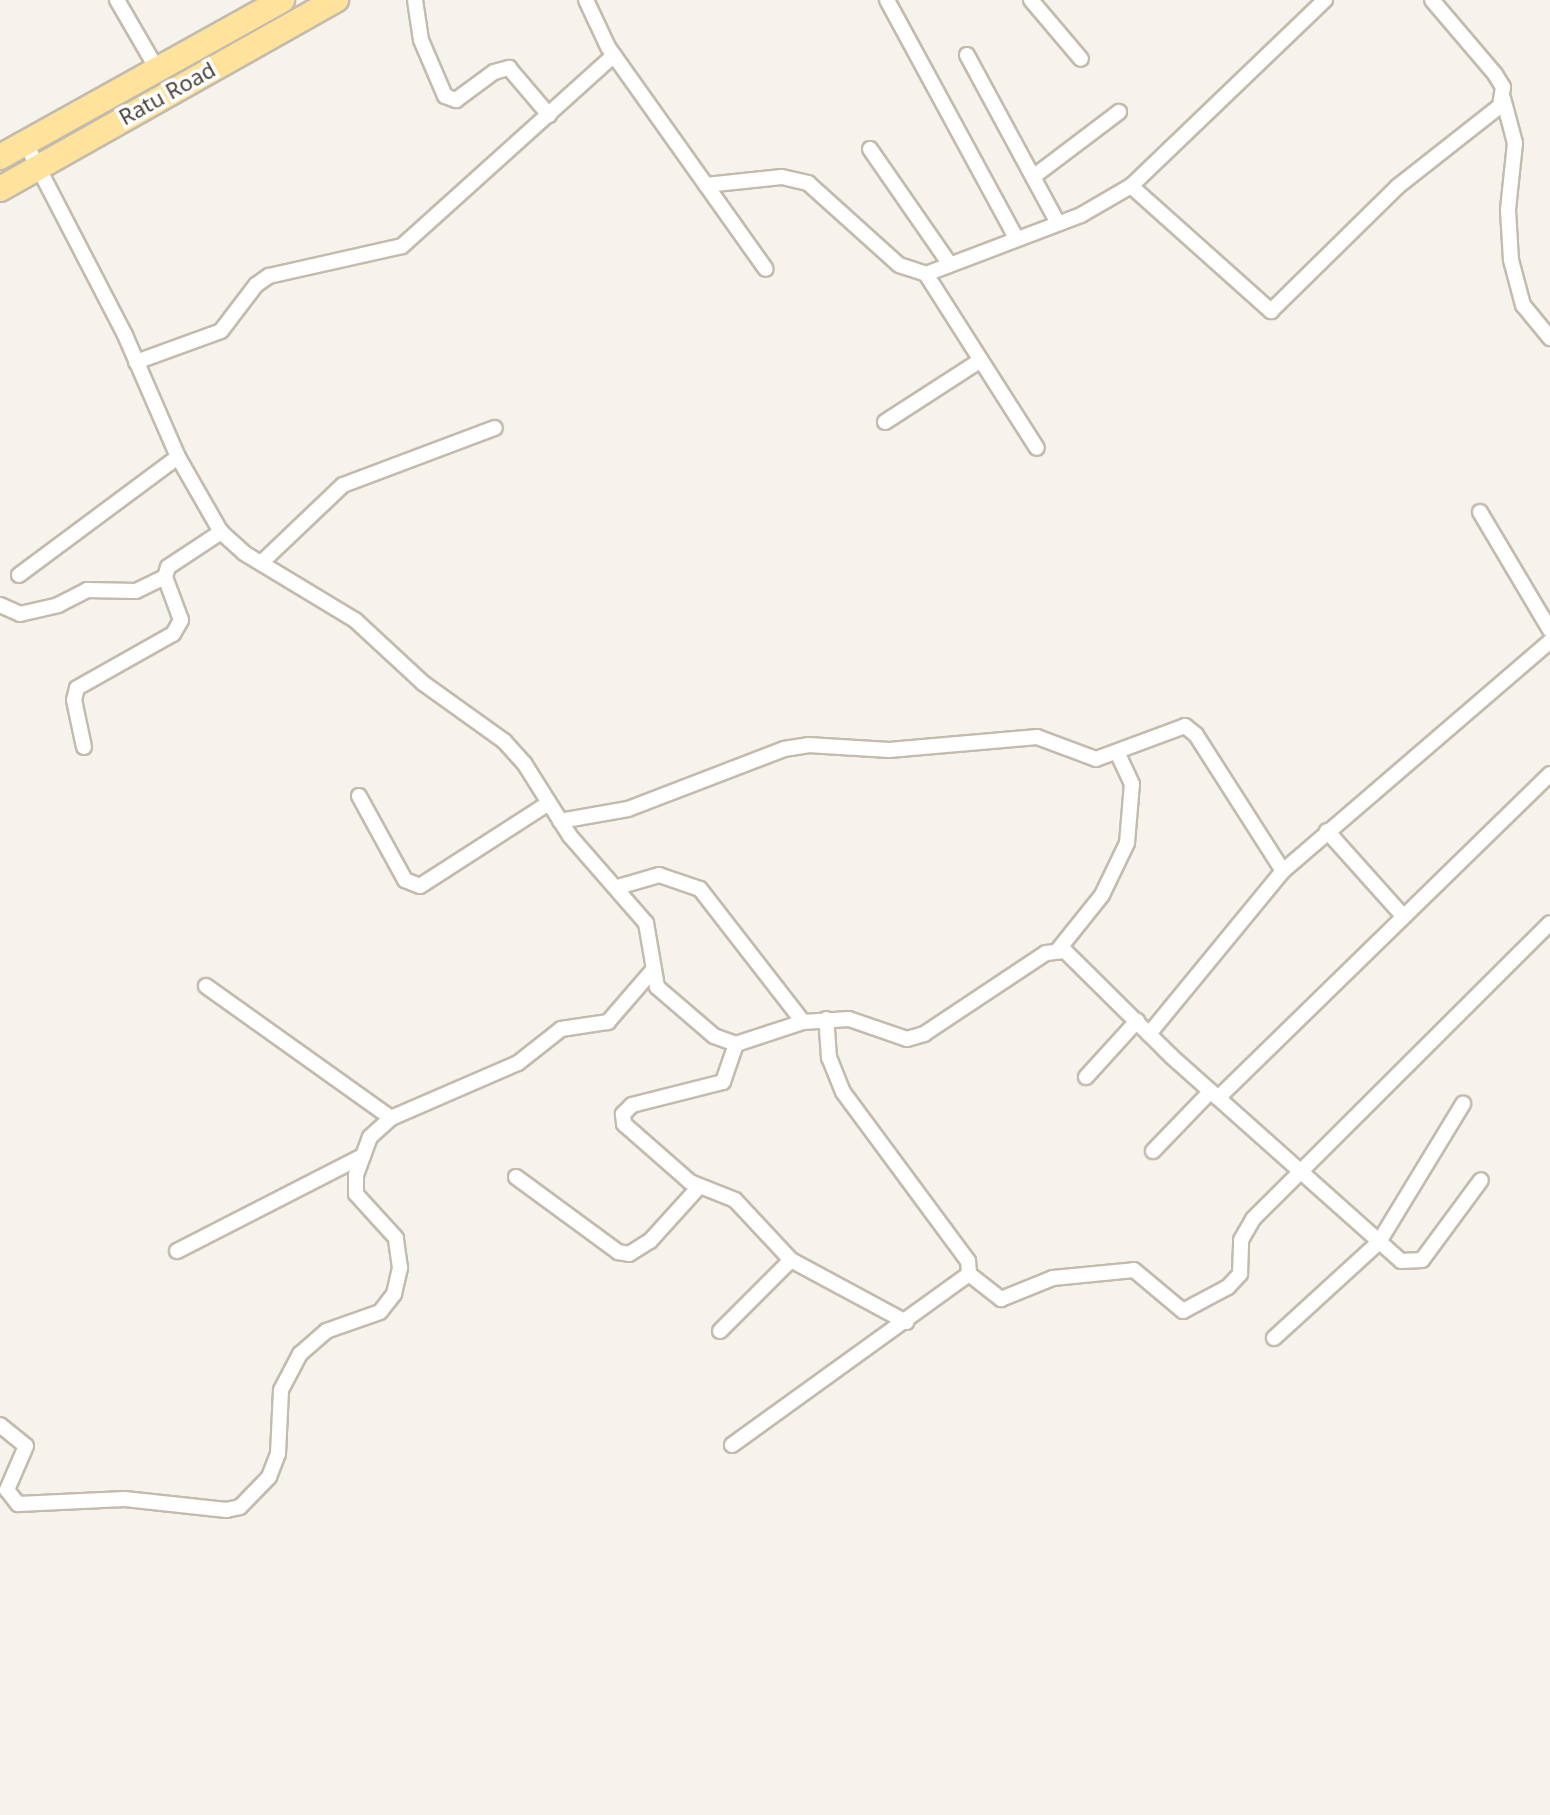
<!DOCTYPE html>
<html>
<head>
<meta charset="utf-8">
<style>
  body { margin:0 }
  #map { position:relative; width:1550px; height:1815px; overflow:hidden; background:#f6f3ec; font-family:"Noto Sans",sans-serif }
  div>[style] { position:absolute }
  .roads { filter:drop-shadow(2px 0 #c2bbae) drop-shadow(-2px 0 #c2bbae) drop-shadow(0 2px #c2bbae) drop-shadow(0 -2px #c2bbae) }
  .minor>* { height:14px; margin:-7px; padding:0 7px; transform-origin:7px; border-radius:7px; background:#fff }
  .primary>* { height:24px; margin:-12px; padding:0 12px; transform-origin:12px; border-radius:12px; background:#ffe39c }
  span { translate:-50% -50%; white-space:nowrap; text-align:center; line-height:1.15; -webkit-text-stroke:7px #fff; paint-order:stroke }
  .street-label { font-size:22px; color:#4b4439 }
</style>
</head>
<body>
<div id="map">
  <div class="roads">
    <div class="minor">
      <div style="left:117px;top:0;width:80px;rotate:59.9deg"></div>
      <div style="left:415px;top:0;width:40px;rotate:81.5deg"></div>
      <div style="left:421px;top:40px;width:61px;rotate:66.8deg"></div>
      <div style="left:445px;top:96px;width:12px;rotate:20deg"></div>
      <div style="left:456px;top:100px;width:47px;rotate:-36.4deg"></div>
      <div style="left:494px;top:72px;width:16px;rotate:-15deg"></div>
      <div style="left:509px;top:68px;width:62px;rotate:49.6deg"></div>
      <div style="left:586px;top:0;width:52px;rotate:64.9deg"></div>
      <div style="left:608px;top:47px;width:272px;rotate:54.6deg"></div>
      <div style="left:887px;top:0;width:271px;rotate:61.5deg"></div>
      <div style="left:1031px;top:0;width:77px;rotate:49.7deg"></div>
      <div style="left:967px;top:55px;width:191px;rotate:61.6deg"></div>
      <div style="left:1503px;top:98px;width:47px;rotate:75.1deg"></div>
      <div style="left:1515px;top:143px;width:67px;rotate:96deg"></div>
      <div style="left:1508px;top:210px;width:50px;rotate:86.6deg"></div>
      <div style="left:1511px;top:260px;width:47px;rotate:75.1deg"></div>
      <div style="left:1523px;top:305px;width:43px;rotate:50.7deg"></div>
      <div style="left:25px;top:142px;width:217px;rotate:62.6deg"></div>
      <div style="left:125px;top:335px;width:133px;rotate:66.5deg"></div>
      <div style="left:178px;top:457px;width:86px;rotate:60.2deg"></div>
      <div style="left:221px;top:532px;width:31px;rotate:42deg"></div>
      <div style="left:244px;top:553px;width:130px;rotate:31.1deg"></div>
      <div style="left:355px;top:620px;width:93px;rotate:42.8deg"></div>
      <div style="left:423px;top:683px;width:100px;rotate:35.6deg"></div>
      <div style="left:504px;top:741px;width:30px;rotate:48deg"></div>
      <div style="left:524px;top:763px;width:86px;rotate:57.8deg"></div>
      <div style="left:570px;top:836px;width:116px;rotate:48.9deg"></div>
      <div style="left:646px;top:923px;width:65px;rotate:80.2deg"></div>
      <div style="left:657px;top:987px;width:75px;rotate:40.7deg"></div>
      <div style="left:714px;top:1036px;width:23px;rotate:20deg"></div>
      <div style="left:736px;top:1044px;width:71px;rotate:-18.2deg"></div>
      <div style="left:803px;top:1022px;width:46px;rotate:-3.7deg"></div>
      <div style="left:849px;top:1019px;width:61px;rotate:19deg"></div>
      <div style="left:907px;top:1039px;width:18px;rotate:-16deg"></div>
      <div style="left:924px;top:1034px;width:146px;rotate:-33.6deg"></div>
      <div style="left:1046px;top:953px;width:19px;rotate:-6deg"></div>
      <div style="left:1065px;top:951px;width:149px;rotate:44.7deg"></div>
      <div style="left:1171px;top:1056px;width:308px;rotate:41.7deg"></div>
      <div style="left:1401px;top:1261px;width:21px;rotate:-3deg"></div>
      <div style="left:1422px;top:1260px;width:99px;rotate:-53.6deg"></div>
      <div style="left:870px;top:149px;width:139px;rotate:55.3deg"></div>
      <div style="left:1033px;top:177px;width:108px;rotate:-37.1deg"></div>
      <div style="left:706px;top:185px;width:76px;rotate:-6deg"></div>
      <div style="left:782px;top:177px;width:27px;rotate:13deg"></div>
      <div style="left:808px;top:183px;width:122px;rotate:42deg"></div>
      <div style="left:899px;top:265px;width:28px;rotate:18deg"></div>
      <div style="left:926px;top:274px;width:166px;rotate:-20.8deg"></div>
      <div style="left:1081px;top:215px;width:58px;rotate:-30.1deg"></div>
      <div style="left:1131px;top:186px;width:269px;rotate:-43.8deg"></div>
      <div style="left:1131px;top:186px;width:188px;rotate:41.8deg"></div>
      <div style="left:1271px;top:311px;width:177px;rotate:-44.5deg"></div>
      <div style="left:1397px;top:187px;width:131px;rotate:-38.2deg"></div>
      <div style="left:1500px;top:106px;width:19px;rotate:-81deg"></div>
      <div style="left:1503px;top:87px;width:15px;rotate:-122deg"></div>
      <div style="left:1495px;top:74px;width:97px;rotate:-130.4deg"></div>
      <div style="left:926px;top:274px;width:206px;rotate:57.5deg"></div>
      <div style="left:136px;top:362px;width:90px;rotate:-20deg"></div>
      <div style="left:221px;top:331px;width:58px;rotate:-52.7deg"></div>
      <div style="left:256px;top:285px;width:16px;rotate:-35deg"></div>
      <div style="left:269px;top:276px;width:136px;rotate:-12.7deg"></div>
      <div style="left:402px;top:246px;width:285px;rotate:-42deg"></div>
      <div style="left:885px;top:422px;width:114px;rotate:-32.9deg"></div>
      <div style="left:1480px;top:512px;width:137px;rotate:59.3deg"></div>
      <div style="left:261px;top:563px;width:113px;rotate:-43.6deg"></div>
      <div style="left:343px;top:485px;width:162px;rotate:-20.6deg"></div>
      <div style="left:19px;top:575px;width:198px;rotate:-36.6deg"></div>
      <div style="left:0;top:605px;width:22px;rotate:24deg"></div>
      <div style="left:20px;top:614px;width:39px;rotate:-13deg"></div>
      <div style="left:58px;top:605px;width:33px;rotate:-27deg"></div>
      <div style="left:87px;top:590px;width:49px;rotate:1.2deg"></div>
      <div style="left:136px;top:591px;width:32px;rotate:-26deg"></div>
      <div style="left:84px;top:747px;width:48px;rotate:-102deg"></div>
      <div style="left:74px;top:700px;width:12px;rotate:-76deg"></div>
      <div style="left:77px;top:688px;width:110px;rotate:-29.4deg"></div>
      <div style="left:173px;top:634px;width:16px;rotate:-60deg"></div>
      <div style="left:181px;top:620px;width:46px;rotate:-110.4deg"></div>
      <div style="left:165px;top:577px;width:10px;rotate:-73deg"></div>
      <div style="left:168px;top:567px;width:64px;rotate:-33.4deg"></div>
      <div style="left:359px;top:796px;width:96px;rotate:61.3deg"></div>
      <div style="left:405px;top:880px;width:16px;rotate:22deg"></div>
      <div style="left:420px;top:886px;width:153px;rotate:-32.8deg"></div>
      <div style="left:560px;top:821px;width:69px;rotate:-10deg"></div>
      <div style="left:628px;top:809px;width:167px;rotate:-21deg"></div>
      <div style="left:784px;top:749px;width:24px;rotate:-9deg"></div>
      <div style="left:808px;top:745px;width:81px;rotate:3.5deg"></div>
      <div style="left:889px;top:750px;width:149px;rotate:-5deg"></div>
      <div style="left:1037px;top:737px;width:63px;rotate:20.4deg"></div>
      <div style="left:1096px;top:759px;width:95px;rotate:-20.3deg"></div>
      <div style="left:1185px;top:726px;width:14px;rotate:39deg"></div>
      <div style="left:1196px;top:735px;width:161px;rotate:57.4deg"></div>
      <div style="left:1327px;top:831px;width:114px;rotate:48.2deg"></div>
      <div style="left:618px;top:887px;width:43px;rotate:-16.3deg"></div>
      <div style="left:659px;top:875px;width:43px;rotate:18.9deg"></div>
      <div style="left:700px;top:889px;width:168px;rotate:52.2deg"></div>
      <div style="left:1058px;top:950px;width:70px;rotate:-51.3deg"></div>
      <div style="left:1102px;top:895px;width:58px;rotate:-64.3deg"></div>
      <div style="left:1127px;top:843px;width:59px;rotate:-85.2deg"></div>
      <div style="left:1132px;top:784px;width:35px;rotate:-115deg"></div>
      <div style="left:206px;top:986px;width:227px;rotate:35.5deg"></div>
      <div style="left:1149px;top:1034px;width:211px;rotate:-50.6deg"></div>
      <div style="left:1283px;top:871px;width:352px;rotate:-40.7deg"></div>
      <div style="left:736px;top:1044px;width:40px;rotate:108.9deg"></div>
      <div style="left:723px;top:1082px;width:94px;rotate:165.8deg"></div>
      <div style="left:632px;top:1105px;width:13px;rotate:135deg"></div>
      <div style="left:623px;top:1114px;width:10px;rotate:84deg"></div>
      <div style="left:624px;top:1124px;width:88px;rotate:41.3deg"></div>
      <div style="left:690px;top:1182px;width:48px;rotate:21.8deg"></div>
      <div style="left:735px;top:1200px;width:82px;rotate:47deg"></div>
      <div style="left:791px;top:1260px;width:131px;rotate:28.3deg"></div>
      <div style="left:1086px;top:1077px;width:76px;rotate:-47.7deg"></div>
      <div style="left:1218px;top:1098px;width:464px;rotate:-44.3deg"></div>
      <div style="left:1153px;top:1151px;width:83px;rotate:-46deg"></div>
      <div style="left:516px;top:1177px;width:127px;rotate:36.3deg"></div>
      <div style="left:618px;top:1252px;width:11px;rotate:10deg"></div>
      <div style="left:629px;top:1254px;width:25px;rotate:-32deg"></div>
      <div style="left:650px;top:1241px;width:73px;rotate:-47.8deg"></div>
      <div style="left:177px;top:1251px;width:207px;rotate:-27.1deg"></div>
      <div style="left:969px;top:1274px;width:41px;rotate:38deg"></div>
      <div style="left:1001px;top:1299px;width:56px;rotate:-22deg"></div>
      <div style="left:1053px;top:1278px;width:81px;rotate:-5.6deg"></div>
      <div style="left:1134px;top:1270px;width:64px;rotate:39.9deg"></div>
      <div style="left:1183px;top:1311px;width:51px;rotate:-28.1deg"></div>
      <div style="left:1228px;top:1287px;width:18px;rotate:-47deg"></div>
      <div style="left:1240px;top:1274px;width:34px;rotate:-88deg"></div>
      <div style="left:1241px;top:1240px;width:24px;rotate:-60deg"></div>
      <div style="left:1253px;top:1219px;width:419px;rotate:-44.9deg"></div>
      <div style="left:720px;top:1331px;width:100px;rotate:-45deg"></div>
      <div style="left:1274px;top:1338px;width:142px;rotate:-42.4deg"></div>
      <div style="left:1379px;top:1242px;width:162px;rotate:-58.7deg"></div>
      <div style="left:0;top:1425px;width:33px;rotate:39deg"></div>
      <div style="left:26px;top:1446px;width:48px;rotate:113.4deg"></div>
      <div style="left:7px;top:1490px;width:18px;rotate:52deg"></div>
      <div style="left:18px;top:1504px;width:107px;rotate:-2.7deg"></div>
      <div style="left:125px;top:1499px;width:102px;rotate:6.2deg"></div>
      <div style="left:226px;top:1510px;width:14px;rotate:-12deg"></div>
      <div style="left:240px;top:1507px;width:42px;rotate:-46deg"></div>
      <div style="left:269px;top:1477px;width:25px;rotate:-69deg"></div>
      <div style="left:278px;top:1454px;width:64px;rotate:-87.3deg"></div>
      <div style="left:281px;top:1390px;width:41px;rotate:-62.2deg"></div>
      <div style="left:300px;top:1354px;width:35px;rotate:-41deg"></div>
      <div style="left:326px;top:1331px;width:57px;rotate:-19.4deg"></div>
      <div style="left:380px;top:1312px;width:23px;rotate:-52deg"></div>
      <div style="left:394px;top:1294px;width:27px;rotate:-77deg"></div>
      <div style="left:400px;top:1268px;width:30px;rotate:-98deg"></div>
      <div style="left:396px;top:1238px;width:59px;rotate:-132.3deg"></div>
      <div style="left:356px;top:1194px;width:19px;rotate:-90deg"></div>
      <div style="left:356px;top:1175px;width:40px;rotate:-69.8deg"></div>
      <div style="left:370px;top:1137px;width:28px;rotate:-42deg"></div>
      <div style="left:391px;top:1118px;width:138px;rotate:-23.4deg"></div>
      <div style="left:518px;top:1063px;width:55px;rotate:-38.3deg"></div>
      <div style="left:561px;top:1029px;width:48px;rotate:-8.5deg"></div>
      <div style="left:608px;top:1022px;width:67px;rotate:-49.2deg"></div>
      <div style="left:732px;top:1445px;width:292px;rotate:-35.8deg"></div>
      <div style="left:969px;top:1274px;width:13px;rotate:-94deg"></div>
      <div style="left:968px;top:1261px;width:210px;rotate:-126.5deg"></div>
      <div style="left:843px;top:1092px;width:37px;rotate:-112deg"></div>
      <div style="left:829px;top:1058px;width:39px;rotate:-94deg"></div>
    </div>
    <div class="primary">
      <div style="left:0;top:157px;width:323px;rotate:-29.1deg"></div>
      <div style="left:0;top:189px;width:386px;rotate:-29.4deg"></div>
    </div>
  </div>
  <div class="street-label">
    <span style="left:167px;top:93px;rotate:-29deg">Ratu Road</span>
  </div>
</div>
</body>
</html>
